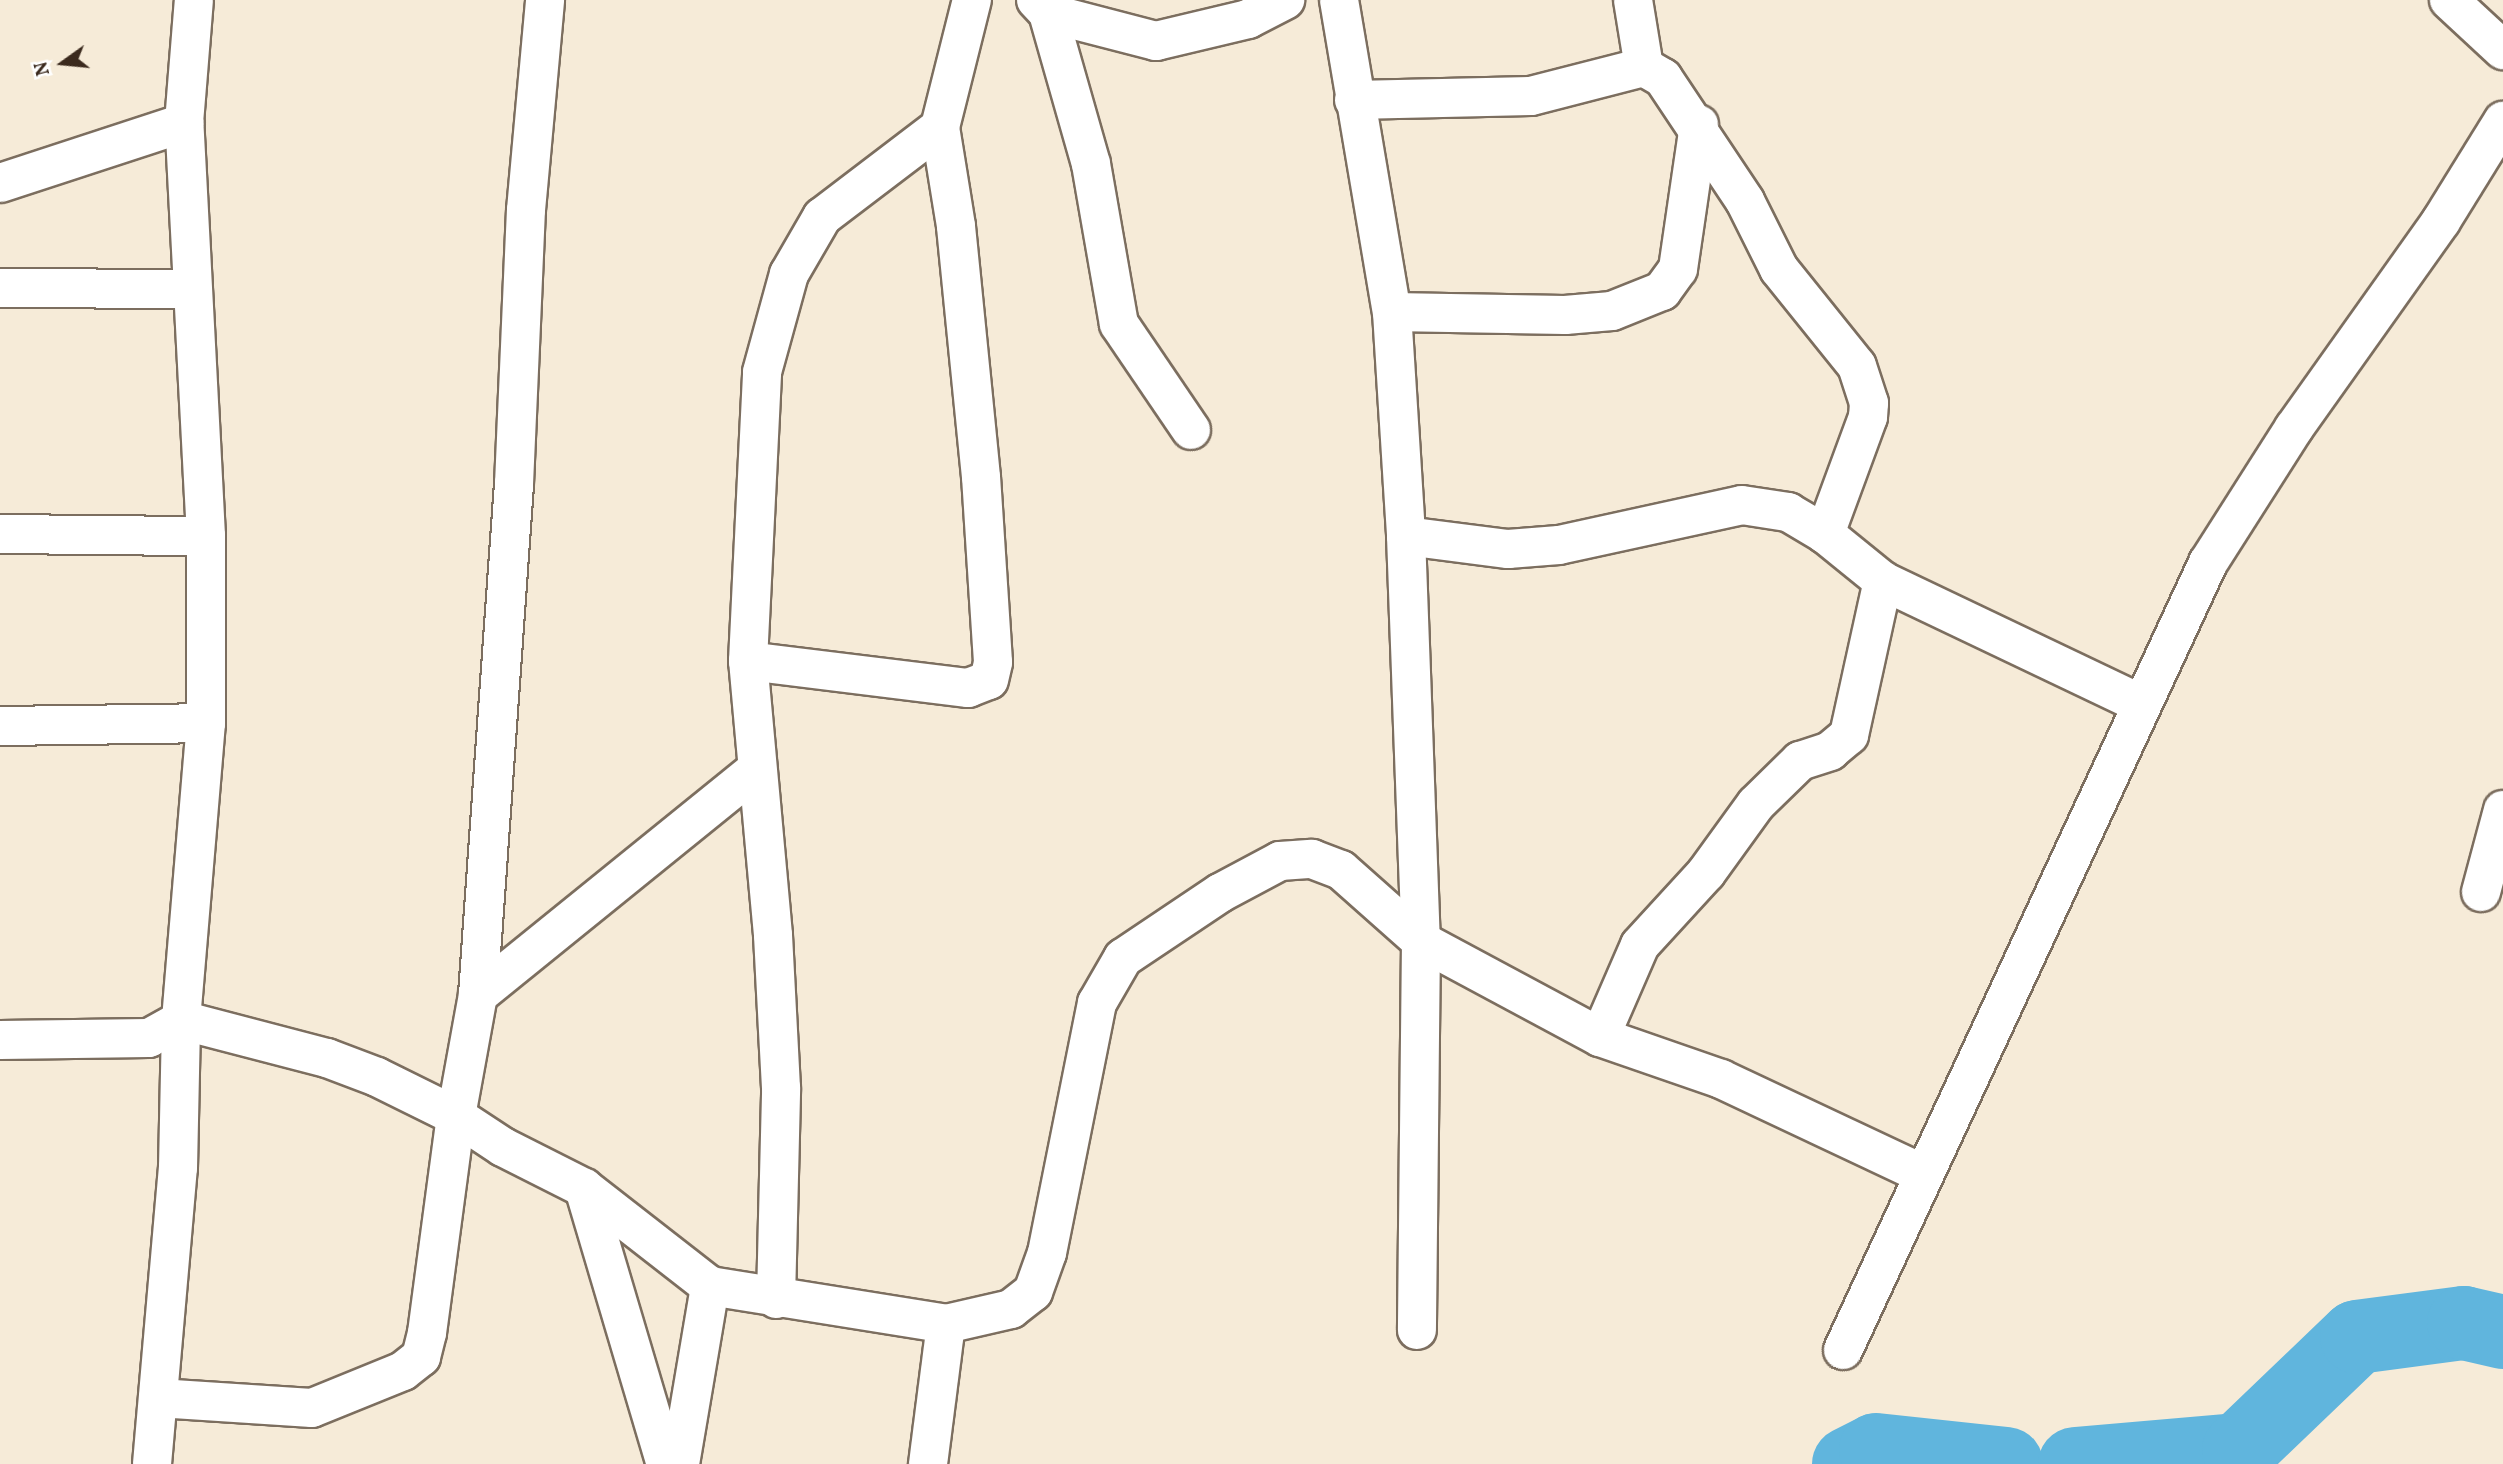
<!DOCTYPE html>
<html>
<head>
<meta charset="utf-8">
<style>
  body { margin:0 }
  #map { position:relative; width:2503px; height:1464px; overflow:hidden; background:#f6ebd8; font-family:Vollkorn,serif }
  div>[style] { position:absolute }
  .river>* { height:74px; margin:-37px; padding:0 37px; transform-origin:37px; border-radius:37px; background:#60b5dd }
  .roads { filter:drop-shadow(2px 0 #7c6e5f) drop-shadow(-2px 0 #7c6e5f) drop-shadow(0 2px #7c6e5f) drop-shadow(0 -2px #7c6e5f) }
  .street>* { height:38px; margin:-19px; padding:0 19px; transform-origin:19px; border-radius:19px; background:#fff }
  span { translate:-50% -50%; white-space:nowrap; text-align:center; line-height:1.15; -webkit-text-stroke:6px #fff; paint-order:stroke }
  .north { position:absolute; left:28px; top:28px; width:70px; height:70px; -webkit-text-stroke:5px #fff; paint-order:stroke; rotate:255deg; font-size:19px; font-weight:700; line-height:28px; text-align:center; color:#3b2a1e }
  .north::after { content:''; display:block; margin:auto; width:24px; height:32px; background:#3b2a1e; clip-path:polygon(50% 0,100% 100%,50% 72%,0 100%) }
</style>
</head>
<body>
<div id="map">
  <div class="river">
    <div style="left:1849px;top:1464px;width:30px;rotate:-27deg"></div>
    <div style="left:1876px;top:1450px;width:131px;rotate:6.1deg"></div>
    <div style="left:2075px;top:1464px;width:165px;rotate:-4.9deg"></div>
    <div style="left:2239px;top:1450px;width:163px;rotate:-43.8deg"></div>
    <div style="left:2357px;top:1337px;width:108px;rotate:-7.5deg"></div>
    <div style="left:2464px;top:1323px;width:40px;rotate:13deg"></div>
  </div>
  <div class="roads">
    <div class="street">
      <div style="left:1036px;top:0;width:18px;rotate:47deg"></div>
      <div style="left:1048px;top:13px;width:157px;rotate:74.1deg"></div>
      <div style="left:1091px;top:164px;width:162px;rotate:80.1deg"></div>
      <div style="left:1119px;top:324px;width:128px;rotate:55.8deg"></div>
      <div style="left:1339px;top:0;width:316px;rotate:80.4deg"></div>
      <div style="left:1392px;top:312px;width:224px;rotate:86.4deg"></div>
      <div style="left:1406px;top:536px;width:405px;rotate:87.9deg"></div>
      <div style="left:1421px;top:941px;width:389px;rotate:90.6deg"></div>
      <div style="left:1633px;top:0;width:68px;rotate:80.7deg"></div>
      <div style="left:2449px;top:0;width:74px;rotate:42.8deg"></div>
      <div style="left:1048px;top:13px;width:112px;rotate:14.5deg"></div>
      <div style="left:1156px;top:41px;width:95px;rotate:-13.4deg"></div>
      <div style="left:1248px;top:19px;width:42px;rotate:-27.2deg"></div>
      <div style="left:1354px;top:100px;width:177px;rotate:-1.3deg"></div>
      <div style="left:1531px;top:96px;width:117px;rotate:-14.4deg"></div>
      <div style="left:1644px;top:67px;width:22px;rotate:30deg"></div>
      <div style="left:1663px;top:78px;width:148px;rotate:56.3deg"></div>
      <div style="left:1745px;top:201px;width:76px;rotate:63.4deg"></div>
      <div style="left:1779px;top:269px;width:124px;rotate:51.2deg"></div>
      <div style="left:1857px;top:366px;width:39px;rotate:72deg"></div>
      <div style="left:1869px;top:403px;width:14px;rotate:94deg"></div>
      <div style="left:1868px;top:417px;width:125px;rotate:110.2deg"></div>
      <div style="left:0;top:183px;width:194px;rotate:-18.1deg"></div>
      <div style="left:0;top:288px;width:190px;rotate:0.3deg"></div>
      <div style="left:1392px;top:312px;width:173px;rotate:1deg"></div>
      <div style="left:1565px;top:315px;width:47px;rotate:-4.9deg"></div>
      <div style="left:1612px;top:311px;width:54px;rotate:-21.8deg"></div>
      <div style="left:1662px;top:291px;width:27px;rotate:-54deg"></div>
      <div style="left:1678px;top:269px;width:146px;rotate:-81.7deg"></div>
      <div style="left:0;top:534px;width:206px;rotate:0.6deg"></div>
      <div style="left:1406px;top:536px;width:103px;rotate:7.3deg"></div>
      <div style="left:1508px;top:549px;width:51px;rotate:-4.5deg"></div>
      <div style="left:1559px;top:545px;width:187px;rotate:-12.3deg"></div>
      <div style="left:1742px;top:505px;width:47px;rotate:8.7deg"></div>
      <div style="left:1788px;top:512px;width:43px;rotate:30.7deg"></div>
      <div style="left:1825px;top:534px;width:75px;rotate:39deg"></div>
      <div style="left:1883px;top:581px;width:284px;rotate:25.5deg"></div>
      <div style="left:748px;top:661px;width:222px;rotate:7deg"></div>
      <div style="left:968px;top:688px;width:22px;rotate:-21deg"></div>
      <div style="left:989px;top:680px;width:18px;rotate:-77deg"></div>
      <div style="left:993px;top:662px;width:185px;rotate:-93.7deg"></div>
      <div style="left:981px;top:477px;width:252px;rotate:-95.7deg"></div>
      <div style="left:956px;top:226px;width:100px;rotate:-99.2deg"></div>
      <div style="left:940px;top:127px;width:131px;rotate:-75.9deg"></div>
      <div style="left:0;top:726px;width:206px;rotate:-0.8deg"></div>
      <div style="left:2481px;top:892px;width:85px;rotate:-75deg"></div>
      <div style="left:478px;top:995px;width:356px;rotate:-39deg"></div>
      <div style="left:1600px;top:1037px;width:100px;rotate:-66.5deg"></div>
      <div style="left:1640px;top:945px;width:98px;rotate:-47.5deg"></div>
      <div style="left:1706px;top:873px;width:85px;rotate:-54.1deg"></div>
      <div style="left:1756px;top:804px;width:62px;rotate:-44.3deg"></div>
      <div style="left:1800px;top:761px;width:32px;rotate:-18deg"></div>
      <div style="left:1830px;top:751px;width:25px;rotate:-40deg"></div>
      <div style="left:1849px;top:735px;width:158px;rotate:-77.6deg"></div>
      <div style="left:0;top:1040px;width:149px;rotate:-0.8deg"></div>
      <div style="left:149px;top:1038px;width:37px;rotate:-29deg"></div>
      <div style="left:181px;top:1020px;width:151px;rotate:14.6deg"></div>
      <div style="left:327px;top:1058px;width:53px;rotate:20.8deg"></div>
      <div style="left:377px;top:1077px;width:88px;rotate:26.3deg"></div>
      <div style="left:456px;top:1116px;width:56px;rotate:33.4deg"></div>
      <div style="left:503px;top:1147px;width:91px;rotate:26.8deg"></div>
      <div style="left:584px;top:1188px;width:160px;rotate:37.9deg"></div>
      <div style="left:710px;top:1286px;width:239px;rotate:9.1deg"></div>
      <div style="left:946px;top:1324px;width:67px;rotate:-13deg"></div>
      <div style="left:1011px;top:1309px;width:28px;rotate:-38deg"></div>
      <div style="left:1033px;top:1292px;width:41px;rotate:-70.3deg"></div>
      <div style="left:1047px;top:1253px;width:255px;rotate:-78.7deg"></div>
      <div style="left:1097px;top:1003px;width:52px;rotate:-60deg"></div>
      <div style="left:1123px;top:958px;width:117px;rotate:-33.8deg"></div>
      <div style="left:1220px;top:893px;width:68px;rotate:-28.1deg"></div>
      <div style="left:1280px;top:861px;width:32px;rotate:-4deg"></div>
      <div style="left:1312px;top:859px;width:31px;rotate:21deg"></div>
      <div style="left:1341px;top:870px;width:107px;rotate:41.6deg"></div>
      <div style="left:1421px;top:941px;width:203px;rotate:28.2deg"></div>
      <div style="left:1600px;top:1037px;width:128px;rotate:19.1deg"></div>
      <div style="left:1721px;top:1079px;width:223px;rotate:25.2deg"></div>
      <div style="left:584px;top:1188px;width:288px;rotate:73.5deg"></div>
      <div style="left:776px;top:1299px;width:211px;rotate:-88.6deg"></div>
      <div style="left:781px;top:1088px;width:153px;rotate:-93deg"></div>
      <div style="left:773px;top:935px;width:275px;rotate:-95.2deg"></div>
      <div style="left:748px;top:661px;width:289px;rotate:-87.2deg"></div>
      <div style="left:762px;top:372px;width:102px;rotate:-74.6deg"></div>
      <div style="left:789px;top:274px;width:66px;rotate:-59.9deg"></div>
      <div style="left:822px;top:217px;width:148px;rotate:-37.3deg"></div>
      <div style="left:1843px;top:1350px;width:868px;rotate:-65.12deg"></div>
      <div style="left:2208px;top:563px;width:160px;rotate:-57.5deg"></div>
      <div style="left:2294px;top:428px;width:254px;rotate:-54.6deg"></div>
      <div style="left:2441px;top:221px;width:118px;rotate:-58.2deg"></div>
      <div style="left:158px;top:1398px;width:154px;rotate:3.7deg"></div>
      <div style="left:312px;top:1408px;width:98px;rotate:-22.1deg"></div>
      <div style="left:403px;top:1371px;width:23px;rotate:-38deg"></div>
      <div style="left:421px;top:1357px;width:25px;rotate:-76deg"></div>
      <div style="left:427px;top:1333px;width:219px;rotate:-82.4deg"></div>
      <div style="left:456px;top:1116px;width:123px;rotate:-79.7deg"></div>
      <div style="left:478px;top:995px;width:512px;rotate:-85.97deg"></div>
      <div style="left:514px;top:484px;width:274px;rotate:-87.5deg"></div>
      <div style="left:526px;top:210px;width:211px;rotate:-84.8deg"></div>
      <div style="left:152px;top:1464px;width:297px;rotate:-85deg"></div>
      <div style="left:178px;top:1168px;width:148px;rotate:-88.8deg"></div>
      <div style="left:181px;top:1020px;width:298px;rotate:-85.2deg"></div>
      <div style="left:206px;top:723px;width:187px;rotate:-90deg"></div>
      <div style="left:206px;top:536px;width:414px;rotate:-93deg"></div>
      <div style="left:184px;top:123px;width:123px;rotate:-85.4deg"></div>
      <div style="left:680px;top:1464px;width:181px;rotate:-80.4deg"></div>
      <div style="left:928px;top:1464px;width:141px;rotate:-82.7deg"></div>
    </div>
  </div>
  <div class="north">N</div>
</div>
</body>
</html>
